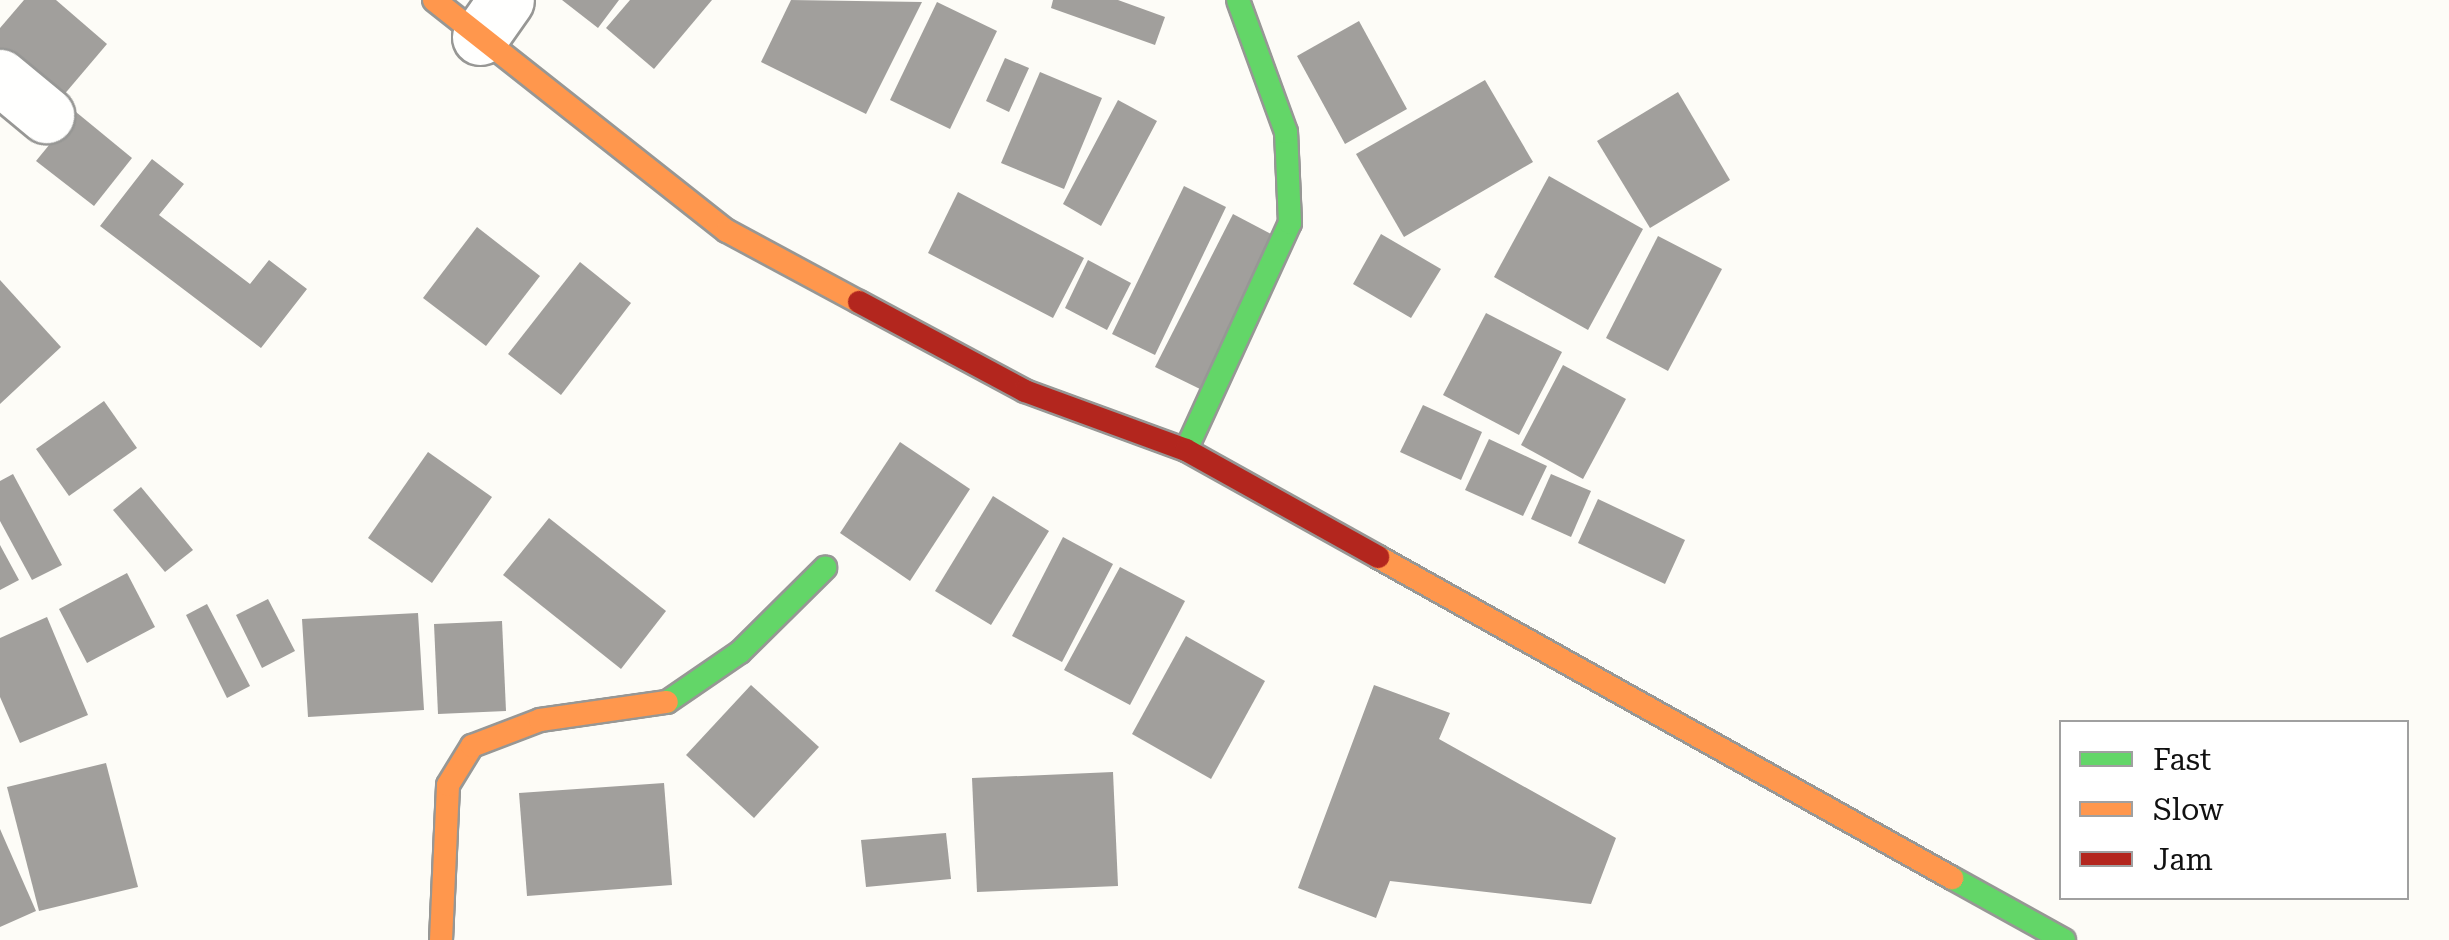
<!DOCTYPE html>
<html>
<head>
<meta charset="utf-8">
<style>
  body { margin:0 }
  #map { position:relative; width:2449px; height:940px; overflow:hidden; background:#fdfcf7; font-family:"Roboto Serif",serif }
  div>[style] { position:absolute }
  .building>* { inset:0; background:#a19f9c }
  .roads { filter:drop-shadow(2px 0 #979795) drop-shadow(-2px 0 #979795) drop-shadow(0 2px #979795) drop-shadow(0 -2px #979795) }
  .street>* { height:55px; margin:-27.5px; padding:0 27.5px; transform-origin:27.5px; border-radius:27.5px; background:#fffffe }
  .fast>* { height:22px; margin:-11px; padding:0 11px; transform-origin:11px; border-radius:11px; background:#63d668 }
  .slow>* { height:22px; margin:-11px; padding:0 11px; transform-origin:11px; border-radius:11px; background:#ff974d }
  .jam>* { height:22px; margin:-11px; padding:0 11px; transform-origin:11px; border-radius:11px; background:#b3261e }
  span { translate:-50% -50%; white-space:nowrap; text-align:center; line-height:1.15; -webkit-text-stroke:10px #fff; paint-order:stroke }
  .legend { position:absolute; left:2059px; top:720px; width:350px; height:180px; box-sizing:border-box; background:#fff; border:2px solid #a0a0a0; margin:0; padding:12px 18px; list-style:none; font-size:30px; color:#111 }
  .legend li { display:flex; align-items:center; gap:20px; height:50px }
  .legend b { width:50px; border:2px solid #a0a0a0 }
</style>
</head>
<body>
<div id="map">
  <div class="building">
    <div style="clip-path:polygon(24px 0,56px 0,107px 44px,51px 110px,0 66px,0 28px)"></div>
    <div style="clip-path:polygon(562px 0,619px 0,598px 28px)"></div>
    <div style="clip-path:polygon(630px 0,712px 0,654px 69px,606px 28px)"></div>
    <div style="clip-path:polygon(791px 0,922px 2px,866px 114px,761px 62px)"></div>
    <div style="clip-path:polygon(1053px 0,1118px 0,1165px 17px,1155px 45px,1051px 8px)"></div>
    <div style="clip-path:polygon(937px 2px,997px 31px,950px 129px,890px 100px)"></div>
    <div style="clip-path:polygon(1359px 21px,1407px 109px,1345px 144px,1297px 56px)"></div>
    <div style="clip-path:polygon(1005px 58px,1029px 68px,1009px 112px,986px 101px)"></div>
    <div style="clip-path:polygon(1040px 72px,1102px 98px,1064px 189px,1001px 163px)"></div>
    <div style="clip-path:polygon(1485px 80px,1533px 162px,1404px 237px,1356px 154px)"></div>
    <div style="clip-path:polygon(1678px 92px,1730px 180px,1650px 228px,1597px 141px)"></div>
    <div style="clip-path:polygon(1118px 100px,1157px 121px,1101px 226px,1063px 204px)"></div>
    <div style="clip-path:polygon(76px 112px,132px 158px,94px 206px,36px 161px)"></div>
    <div style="clip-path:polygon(152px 159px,184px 184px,159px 215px,250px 284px,269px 260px,307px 289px,261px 348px,100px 226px)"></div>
    <div style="clip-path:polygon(1549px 176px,1643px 229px,1588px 330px,1494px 277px)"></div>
    <div style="clip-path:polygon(1184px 186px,1226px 207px,1155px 355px,1112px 334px)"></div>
    <div style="clip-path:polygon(958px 192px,1084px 258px,1053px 318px,928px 253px)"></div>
    <div style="clip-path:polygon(1233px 214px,1277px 237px,1200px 389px,1155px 367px)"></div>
    <div style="clip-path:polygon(477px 227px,540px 276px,486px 346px,423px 298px)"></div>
    <div style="clip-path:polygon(1381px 234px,1441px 269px,1411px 318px,1353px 284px)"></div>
    <div style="clip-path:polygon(1658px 236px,1722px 269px,1668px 371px,1606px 338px)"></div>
    <div style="clip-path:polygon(1088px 260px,1131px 283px,1107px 330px,1065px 308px)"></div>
    <div style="clip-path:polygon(580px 262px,631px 303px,561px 395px,508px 354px)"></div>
    <div style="clip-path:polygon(0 280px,61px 347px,0 404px)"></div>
    <div style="clip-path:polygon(1486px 313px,1562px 352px,1519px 435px,1443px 395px)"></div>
    <div style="clip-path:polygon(1563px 365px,1626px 399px,1583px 479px,1521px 445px)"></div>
    <div style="clip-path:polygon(104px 401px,137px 448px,69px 496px,36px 449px)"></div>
    <div style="clip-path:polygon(1423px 405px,1482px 432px,1461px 480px,1400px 452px)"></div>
    <div style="clip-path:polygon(1489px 439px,1547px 466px,1523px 516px,1465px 490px)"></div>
    <div style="clip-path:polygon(900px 442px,970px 489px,910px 581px,840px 533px)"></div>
    <div style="clip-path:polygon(428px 452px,492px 497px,432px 583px,368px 538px)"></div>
    <div style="clip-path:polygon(13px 474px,62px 565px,32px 580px,0 521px,0 481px)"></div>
    <div style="clip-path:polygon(1551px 474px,1591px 491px,1571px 537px,1531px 519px)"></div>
    <div style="clip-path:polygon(141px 487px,193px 550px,165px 572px,113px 510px)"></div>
    <div style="clip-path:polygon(993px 496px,1049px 531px,991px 625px,935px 591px)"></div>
    <div style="clip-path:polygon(1598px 499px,1685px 540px,1665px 584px,1578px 543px)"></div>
    <div style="clip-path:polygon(549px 518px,666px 611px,621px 669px,503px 575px)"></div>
    <div style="clip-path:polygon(1063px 537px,1113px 564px,1062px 662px,1012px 636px)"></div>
    <div style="clip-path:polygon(0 545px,19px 580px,0 590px)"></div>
    <div style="clip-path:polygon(1120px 567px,1185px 601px,1130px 705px,1064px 670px)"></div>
    <div style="clip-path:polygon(127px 573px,155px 627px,87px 663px,59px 609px)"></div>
    <div style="clip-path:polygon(268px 599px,295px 651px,262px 668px,236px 615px)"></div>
    <div style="clip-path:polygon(207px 604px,250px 686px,227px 698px,186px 615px)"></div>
    <div style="clip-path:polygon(418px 613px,424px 710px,308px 717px,302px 619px)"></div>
    <div style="clip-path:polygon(47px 617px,88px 715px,20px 743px,0 697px,0 638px)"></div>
    <div style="clip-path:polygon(502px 621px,506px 711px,438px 714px,434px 624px)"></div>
    <div style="clip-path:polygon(1186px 636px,1265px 681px,1211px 779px,1132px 734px)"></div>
    <div style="clip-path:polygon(751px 685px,819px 747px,754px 818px,686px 755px)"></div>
    <div style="clip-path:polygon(1374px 685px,1450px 713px,1439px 739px,1616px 838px,1591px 904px,1390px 881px,1376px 918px,1298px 888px)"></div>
    <div style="clip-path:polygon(106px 763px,138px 887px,39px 911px,7px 787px)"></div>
    <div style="clip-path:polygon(1113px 772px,1118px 886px,977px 892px,972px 778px)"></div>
    <div style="clip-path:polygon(664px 783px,672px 885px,527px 896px,519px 793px)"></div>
    <div style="clip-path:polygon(0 829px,36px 911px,0 927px)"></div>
    <div style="clip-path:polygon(946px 833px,951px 879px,866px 887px,861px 840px)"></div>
  </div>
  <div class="roads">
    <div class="street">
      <div style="left:480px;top:37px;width:45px;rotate:-54.9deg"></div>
      <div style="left:0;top:77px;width:60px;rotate:39.6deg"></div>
    </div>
    <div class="fast">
      <div style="left:1186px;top:450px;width:250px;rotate:-65.4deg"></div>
      <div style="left:1290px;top:223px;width:91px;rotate:-92.5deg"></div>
      <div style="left:1286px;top:132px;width:140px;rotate:-110deg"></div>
      <div style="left:667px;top:702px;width:88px;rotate:-34.4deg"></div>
      <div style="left:740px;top:652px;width:120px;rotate:-44.7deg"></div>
      <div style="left:1952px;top:878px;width:128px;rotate:29deg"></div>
    </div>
    <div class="slow">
      <div style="left:434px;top:0;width:373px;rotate:38.3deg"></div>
      <div style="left:727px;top:231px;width:150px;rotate:28.3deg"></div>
      <div style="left:1378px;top:557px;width:658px;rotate:29.22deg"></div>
      <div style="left:441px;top:940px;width:155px;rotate:-87.4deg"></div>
      <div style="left:448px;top:785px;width:46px;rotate:-58.4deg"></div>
      <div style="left:472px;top:746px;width:73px;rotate:-20.9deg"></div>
      <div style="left:540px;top:720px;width:128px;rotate:-8.1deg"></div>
    </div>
    <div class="jam">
      <div style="left:859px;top:302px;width:188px;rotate:28.2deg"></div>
      <div style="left:1025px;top:391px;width:171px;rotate:20.1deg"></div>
      <div style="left:1186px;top:450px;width:220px;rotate:29.1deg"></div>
    </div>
  </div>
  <ul class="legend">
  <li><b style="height:12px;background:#63d668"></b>Fast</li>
  <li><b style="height:12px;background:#ff974d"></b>Slow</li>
  <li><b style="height:12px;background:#b3261e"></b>Jam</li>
  </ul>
</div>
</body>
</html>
